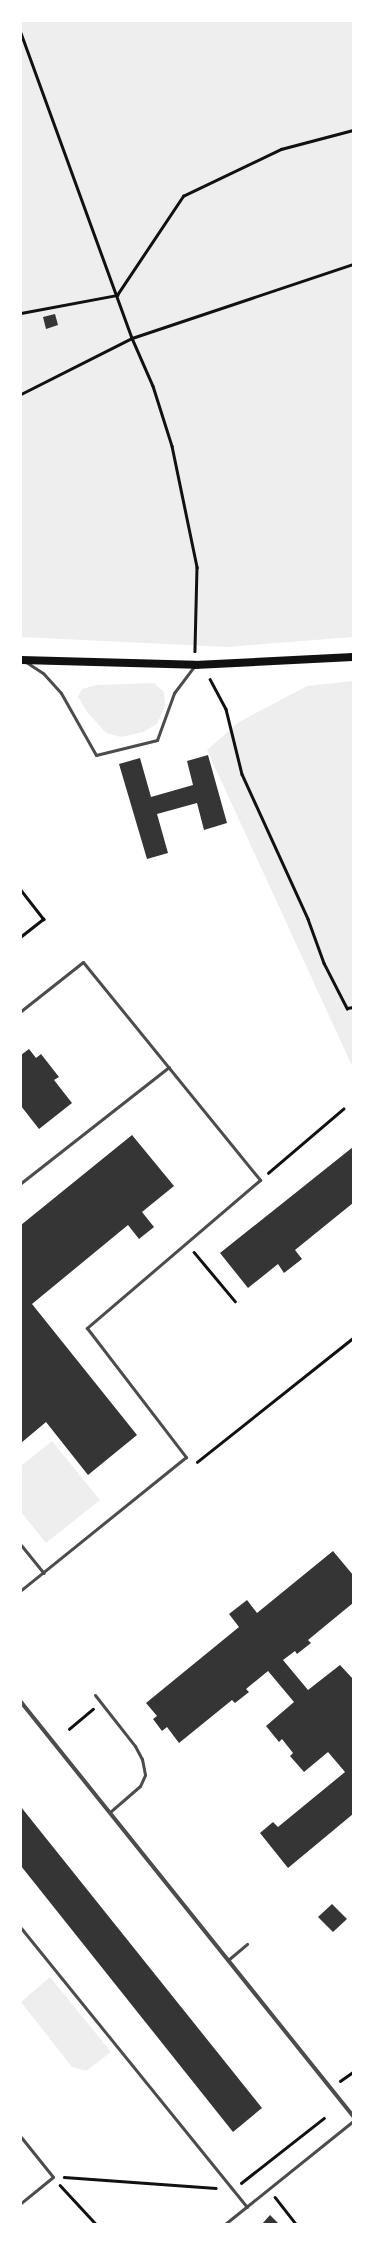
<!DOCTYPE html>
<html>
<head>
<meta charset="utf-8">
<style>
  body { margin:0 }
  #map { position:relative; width:374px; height:2245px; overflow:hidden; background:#fff; font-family:"Source Sans 3",sans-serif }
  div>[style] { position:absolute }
  .green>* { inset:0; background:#eee }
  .building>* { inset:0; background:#353535 }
  .path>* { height:2.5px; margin:-1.25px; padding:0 1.25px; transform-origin:1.25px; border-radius:1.25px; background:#111 }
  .service>* { height:3px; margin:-1.5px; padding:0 1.5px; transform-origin:1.5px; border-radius:1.5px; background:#4c4c4c }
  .minor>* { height:4px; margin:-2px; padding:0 2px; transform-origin:2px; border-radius:2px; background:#4c4c4c }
  .secondary>* { height:8px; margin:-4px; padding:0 4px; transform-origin:4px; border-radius:4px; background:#111 }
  span { translate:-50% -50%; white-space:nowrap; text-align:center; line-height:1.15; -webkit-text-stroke:4px #fff; paint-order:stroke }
  .frame { position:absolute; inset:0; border:22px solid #fff; pointer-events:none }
</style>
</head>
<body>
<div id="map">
  <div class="green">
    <div style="clip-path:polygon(21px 21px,353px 21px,353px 637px,227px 647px,21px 637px)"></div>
    <div style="clip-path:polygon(353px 681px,353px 1068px,207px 750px,239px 722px,307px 686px)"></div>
    <div style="clip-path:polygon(154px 683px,164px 692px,165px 706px,157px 724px,143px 732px,121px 737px,106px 733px,88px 713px,78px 697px,82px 689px,97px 685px)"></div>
    <div style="clip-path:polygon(52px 1441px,100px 1500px,46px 1543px,21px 1512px,21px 1466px)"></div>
    <div style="clip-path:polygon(50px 1977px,111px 2052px,86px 2071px,72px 2067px,21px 2002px)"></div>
  </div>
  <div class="building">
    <div style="clip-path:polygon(55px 314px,58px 325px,46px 329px,43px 317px)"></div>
    <div style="clip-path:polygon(208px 755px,227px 823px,204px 830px,197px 803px,157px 814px,168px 853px,147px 859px,119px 764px,140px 758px,151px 797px,193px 785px,187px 761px)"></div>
    <div style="clip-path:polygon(29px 1049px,36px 1058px,41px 1054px,59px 1077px,54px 1080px,72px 1103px,39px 1129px,21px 1106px,21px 1055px)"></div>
    <div style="clip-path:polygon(132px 1135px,174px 1186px,142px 1212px,154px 1227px,139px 1239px,128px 1225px,32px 1304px,137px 1435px,88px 1475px,46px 1422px,21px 1443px,21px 1225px)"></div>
    <div style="clip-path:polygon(353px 1147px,353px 1203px,295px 1250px,302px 1259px,284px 1273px,278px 1264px,248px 1288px,220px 1253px)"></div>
    <div style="clip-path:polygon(333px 1551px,353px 1575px,353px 1603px,308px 1640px,311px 1643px,297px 1654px,295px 1651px,283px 1660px,308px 1690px,340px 1665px,353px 1679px,353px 1814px,288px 1868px,260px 1833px,273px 1822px,278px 1827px,345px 1772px,328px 1752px,304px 1772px,290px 1756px,293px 1753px,282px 1739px,279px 1742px,266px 1726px,294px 1702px,268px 1671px,246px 1689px,249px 1692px,235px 1703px,232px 1700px,179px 1743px,167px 1727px,162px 1731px,153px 1719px,157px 1716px,146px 1703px,239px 1627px,229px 1614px,247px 1600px,257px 1613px)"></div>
    <div style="clip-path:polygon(21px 1807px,262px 2108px,233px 2132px,21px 1866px)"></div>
    <div style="clip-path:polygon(332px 1904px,347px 1919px,333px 1932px,318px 1917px)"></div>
    <div style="clip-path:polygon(270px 2215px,279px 2224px,262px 2224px)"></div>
  </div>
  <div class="path">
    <div style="left:21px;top:33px;width:325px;rotate:70deg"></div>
    <div style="left:132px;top:338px;width:52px;rotate:66.4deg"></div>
    <div style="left:153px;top:386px;width:63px;rotate:72.4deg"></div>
    <div style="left:172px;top:446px;width:124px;rotate:78.3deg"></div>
    <div style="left:197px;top:567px;width:84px;rotate:91.4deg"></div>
    <div style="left:21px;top:313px;width:98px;rotate:-10.6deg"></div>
    <div style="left:117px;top:295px;width:119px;rotate:-56.3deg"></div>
    <div style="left:183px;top:196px;width:109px;rotate:-25.6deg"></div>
    <div style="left:281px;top:149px;width:74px;rotate:-14.8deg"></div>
    <div style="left:21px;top:394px;width:124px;rotate:-26.8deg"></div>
    <div style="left:132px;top:338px;width:233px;rotate:-18.5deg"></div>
    <div style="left:210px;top:679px;width:34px;rotate:62deg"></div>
    <div style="left:226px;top:709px;width:67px;rotate:76.2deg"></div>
    <div style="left:242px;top:774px;width:159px;rotate:65.5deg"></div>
    <div style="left:308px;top:919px;width:47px;rotate:70deg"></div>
    <div style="left:324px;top:963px;width:51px;rotate:62.9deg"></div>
    <div style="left:347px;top:1008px;width:6px;rotate:-9deg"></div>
    <div style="left:21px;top:890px;width:37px;rotate:52deg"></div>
    <div style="left:44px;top:919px;width:29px;rotate:142deg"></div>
    <div style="left:268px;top:1173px;width:99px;rotate:-40.5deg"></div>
    <div style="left:194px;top:1252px;width:64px;rotate:50.1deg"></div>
    <div style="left:197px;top:1462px;width:199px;rotate:-38.5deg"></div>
    <div style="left:69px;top:1729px;width:31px;rotate:-40deg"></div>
    <div style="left:340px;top:2081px;width:16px;rotate:-35deg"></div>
    <div style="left:64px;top:2177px;width:152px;rotate:4.1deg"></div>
    <div style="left:241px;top:2183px;width:105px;rotate:-38.1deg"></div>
    <div style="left:60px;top:2185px;width:53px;rotate:47.3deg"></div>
    <div style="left:275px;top:2197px;width:34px;rotate:52deg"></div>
  </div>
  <div class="service">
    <div style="left:26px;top:662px;width:20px;rotate:33deg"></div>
    <div style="left:43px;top:673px;width:27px;rotate:48deg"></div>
    <div style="left:61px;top:693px;width:71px;rotate:60.6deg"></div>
    <div style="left:96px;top:755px;width:63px;rotate:-13.8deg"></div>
    <div style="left:157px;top:740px;width:50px;rotate:-70.1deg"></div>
    <div style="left:174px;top:693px;width:34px;rotate:-53deg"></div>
    <div style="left:21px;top:1011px;width:79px;rotate:-38.3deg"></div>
    <div style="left:83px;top:962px;width:281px;rotate:50.9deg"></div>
    <div style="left:260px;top:1180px;width:228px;rotate:139.5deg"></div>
    <div style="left:87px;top:1328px;width:163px;rotate:52.5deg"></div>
    <div style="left:186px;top:1457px;width:212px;rotate:141.1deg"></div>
    <div style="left:21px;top:1183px;width:188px;rotate:-38.1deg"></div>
    <div style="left:21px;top:1545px;width:36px;rotate:51deg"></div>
    <div style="left:95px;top:1695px;width:65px;rotate:51.9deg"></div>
    <div style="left:135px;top:1746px;width:15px;rotate:62deg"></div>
    <div style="left:142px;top:1759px;width:16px;rotate:79deg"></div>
    <div style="left:145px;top:1775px;width:12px;rotate:114deg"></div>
    <div style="left:140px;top:1786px;width:40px;rotate:139deg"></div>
    <div style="left:21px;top:1928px;width:359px;rotate:51deg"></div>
    <div style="left:228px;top:1960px;width:25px;rotate:-40deg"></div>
    <div style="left:21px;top:2137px;width:51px;rotate:51.3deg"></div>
    <div style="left:53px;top:2177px;width:41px;rotate:140.9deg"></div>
    <div style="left:225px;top:2224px;width:164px;rotate:-38.8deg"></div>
  </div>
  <div class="minor">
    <div style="left:21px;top:1702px;width:531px;rotate:51.27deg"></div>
  </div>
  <div class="secondary">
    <div style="left:21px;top:660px;width:174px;rotate:1.6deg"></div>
    <div style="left:195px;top:665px;width:158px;rotate:-2.9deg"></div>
  </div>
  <div class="frame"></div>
</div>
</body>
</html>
